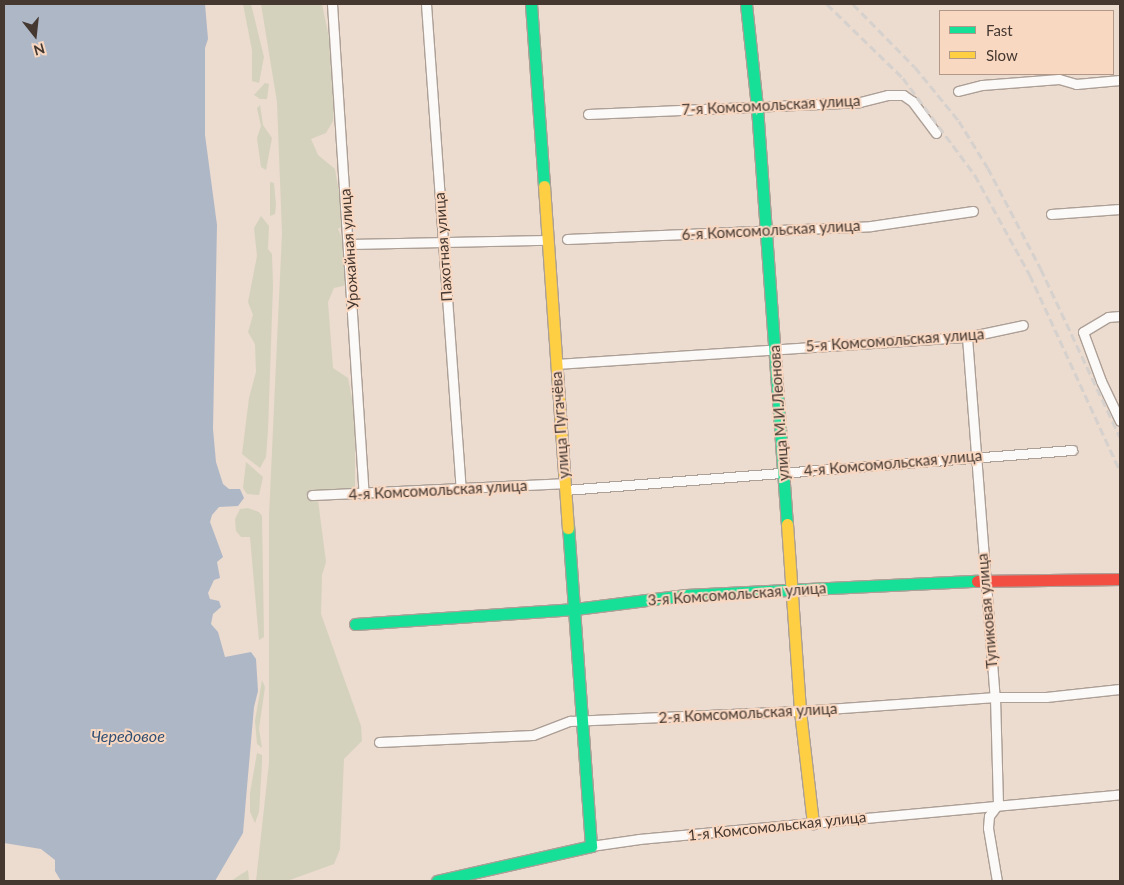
<!DOCTYPE html>
<html>
<head>
<meta charset="utf-8">
<style>
  body { margin:0 }
  #map { position:relative; width:1124px; height:885px; overflow:hidden; background:#ecdbcf; font-family:Lato,sans-serif }
  div>[style] { position:absolute }
  .green>* { inset:0; background:#d4d2bd }
  .water>* { inset:0; background:#aeb7c6 }
  .roads { filter:drop-shadow(1px 0 #ac9f96) drop-shadow(-1px 0 #ac9f96) drop-shadow(0 1px #ac9f96) drop-shadow(0 -1px #ac9f96) }
  .street>* { height:9px; margin:-4.5px; padding:0 4.5px; transform-origin:4.5px; border-radius:4.5px; background:#fcfaf8 }
  .fast>* { height:11px; margin:-5.5px; padding:0 5.5px; transform-origin:5.5px; border-radius:5.5px; background:#16e098 }
  .slow>* { height:11px; margin:-5.5px; padding:0 5.5px; transform-origin:5.5px; border-radius:5.5px; background:#ffcf43 }
  .jam>* { height:11px; margin:-5.5px; padding:0 5.5px; transform-origin:5.5px; border-radius:5.5px; background:#f24e42 }
  .rail>* { height:2.5px; margin-top:-1.25px; transform-origin:0; background:repeating-linear-gradient(90deg,#d6d1cd 0 8px,transparent 0 12px) }
  span { translate:-50% -50%; white-space:nowrap; text-align:center; line-height:1.15; -webkit-text-stroke:4px #f9d8c2; paint-order:stroke }
  .street-label { font-size:15px; color:#453830 }
  .water-label { font-size:16px; color:#2e4e73; font-style:italic }
  .frame { position:absolute; inset:0; border:5px solid #453830; pointer-events:none }
  .legend { position:absolute; left:939px; top:10px; width:175px; height:65px; box-sizing:border-box; background:#f9d8c2; border:1px solid #b19888; margin:0; padding:6px 9px; list-style:none; font-size:15px; color:#453830 }
  .legend li { display:flex; align-items:center; gap:10px; height:25px }
  .legend b { width:25px; border:1px solid #b19888 }
  .north { position:absolute; left:10px; top:10px; width:50px; height:50px; -webkit-text-stroke:4px #f9d8c2; paint-order:stroke; rotate:164deg; font-size:14px; font-weight:700; line-height:20px; text-align:center; color:#453830 }
  .north::after { content:''; display:block; margin:auto; width:18px; height:22px; background:#453830; clip-path:polygon(50% 0,100% 100%,50% 72%,0 100%) }
</style>
</head>
<body>
<div id="map">
  <div class="green">
    <div style="clip-path:polygon(243px 4px,251px 4px,264px 57px,259px 83px,252px 81px,252px 50px)"></div>
    <div style="clip-path:polygon(261px 4px,322px 4px,329px 38px,334px 109px,333px 121px,326px 133px,311px 139px,318px 155px,335px 169px,343px 216px,343px 226px,338px 229px,346px 247px,347px 285px,334px 288px,328px 302px,333px 368px,348px 378px,355px 414px,355px 487px,349px 491px,317px 492px,326px 562px,322px 575px,321px 614px,361px 726px,362px 741px,344px 759px,340px 849px,334px 864px,287px 881px,256px 881px,269px 763px,269px 516px,282px 233px,277px 102px)"></div>
    <div style="clip-path:polygon(265px 83px,269px 84px,267px 99px,260px 99px,254px 95px)"></div>
    <div style="clip-path:polygon(260px 105px,263px 125px,272px 138px,266px 170px,261px 167px,257px 138px,261px 126px,257px 108px)"></div>
    <div style="clip-path:polygon(270px 182px,274px 183px,276px 205px,275px 214px,270px 216px)"></div>
    <div style="clip-path:polygon(261px 216px,269px 226px,268px 249px,272px 254px,273px 286px,268px 430px,266px 457px,260px 468px,242px 454px,249px 398px,256px 372px,255px 344px,248px 332px,253px 315px,248px 302px,257px 256px,254px 228px)"></div>
    <div style="clip-path:polygon(246px 462px,263px 477px,259px 495px,247px 494px,243px 488px)"></div>
    <div style="clip-path:polygon(248px 508px,259px 512px,262px 516px,264px 637px,259px 640px,250px 537px,241px 537px,236px 531px,235px 519px,240px 509px)"></div>
    <div style="clip-path:polygon(262px 680px,265px 687px,259px 729px,262px 748px,257px 744px,255px 721px)"></div>
    <div style="clip-path:polygon(257px 753px,262px 755px,262px 762px,259px 812px,255px 823px,250px 812px,250px 793px)"></div>
    <div style="clip-path:polygon(248px 870px,249px 881px,231px 881px,240px 875px)"></div>
  </div>
  <div class="water">
    <div style="clip-path:polygon(4px 4px,205px 4px,208px 39px,205px 48px,205px 135px,217px 225px,213px 429px,216px 462px,223px 484px,229px 489px,240px 489px,244px 498px,238px 506px,219px 507px,212px 515px,210px 522px,223px 557px,217px 562px,220px 578px,214px 580px,208px 593px,210px 599px,219px 601px,221px 607px,213px 614px,211px 624px,218px 632px,225px 657px,251px 652px,256px 659px,258px 691px,254px 707px,243px 833px,215px 881px,61px 881px,55px 871px,55px 860px,41px 849px,4px 843px)"></div>
  </div>
  <div class="roads">
    <div class="street">
      <div style="left:332px;top:4px;width:492px;rotate:86.3deg"></div>
      <div style="left:426px;top:4px;width:487px;rotate:85.9deg"></div>
      <div style="left:958px;top:91px;width:25px;rotate:-14deg"></div>
      <div style="left:982px;top:85px;width:77px;rotate:-4.5deg"></div>
      <div style="left:1059px;top:79px;width:18px;rotate:16deg"></div>
      <div style="left:1076px;top:84px;width:44px;rotate:-5.2deg"></div>
      <div style="left:588px;top:114px;width:272px;rotate:-2.5deg"></div>
      <div style="left:860px;top:102px;width:29px;rotate:-14deg"></div>
      <div style="left:888px;top:95px;width:15px"></div>
      <div style="left:903px;top:95px;width:11px;rotate:34deg"></div>
      <div style="left:912px;top:101px;width:40px;rotate:53deg"></div>
      <div style="left:1051px;top:214px;width:69px;rotate:-4.1deg"></div>
      <div style="left:567px;top:239px;width:304px;rotate:-2.4deg"></div>
      <div style="left:871px;top:226px;width:103px;rotate:-8.4deg"></div>
      <div style="left:350px;top:244px;width:197px;rotate:-1.2deg"></div>
      <div style="left:1120px;top:316px;width:12px;rotate:175deg"></div>
      <div style="left:1108px;top:317px;width:29px;rotate:149deg"></div>
      <div style="left:1083px;top:332px;width:52px;rotate:69.8deg"></div>
      <div style="left:1101px;top:381px;width:44px;rotate:64.6deg"></div>
      <div style="left:967px;top:337px;width:361px;rotate:85.6deg"></div>
      <div style="left:995px;top:697px;width:107px;rotate:88.4deg"></div>
      <div style="left:998px;top:804px;width:15px;rotate:127deg"></div>
      <div style="left:989px;top:816px;width:12px;rotate:95deg"></div>
      <div style="left:988px;top:828px;width:54px;rotate:80.4deg"></div>
      <div style="left:556px;top:364px;width:412px;rotate:-3.8deg"></div>
      <div style="left:967px;top:337px;width:57px;rotate:-12.1deg"></div>
      <div style="left:565px;top:490px;width:509px;rotate:-4.51deg"></div>
      <div style="left:312px;top:495px;width:252px;rotate:-2.7deg"></div>
      <div style="left:379px;top:742px;width:154px;rotate:-2.6deg"></div>
      <div style="left:533px;top:735px;width:40px;rotate:-21deg"></div>
      <div style="left:570px;top:721px;width:230px;rotate:-2.5deg"></div>
      <div style="left:800px;top:711px;width:196px;rotate:-4.1deg"></div>
      <div style="left:995px;top:697px;width:51px"></div>
      <div style="left:1046px;top:697px;width:74px;rotate:-6.2deg"></div>
      <div style="left:591px;top:846px;width:49px;rotate:-8.3deg"></div>
      <div style="left:639px;top:839px;width:483px;rotate:-5.3deg"></div>
    </div>
    <div class="fast">
      <div style="left:531px;top:4px;width:182px;rotate:85.9deg"></div>
      <div style="left:746px;top:4px;width:104px;rotate:83.9deg"></div>
      <div style="left:757px;top:107px;width:418px;rotate:85.9deg"></div>
      <div style="left:355px;top:624px;width:221px;rotate:-3.9deg"></div>
      <div style="left:575px;top:609px;width:112px;rotate:-7.2deg"></div>
      <div style="left:686px;top:595px;width:291px;rotate:-2.8deg"></div>
      <div style="left:437px;top:881px;width:158px;rotate:-12.8deg"></div>
      <div style="left:591px;top:846px;width:319px;rotate:-94.1deg"></div>
    </div>
    <div class="slow">
      <div style="left:544px;top:186px;width:343px;rotate:86deg"></div>
      <div style="left:787px;top:524px;width:187px;rotate:86deg"></div>
      <div style="left:800px;top:711px;width:113px;rotate:83.4deg"></div>
    </div>
    <div class="jam">
      <div style="left:977px;top:581px;width:143px;rotate:-0.8deg"></div>
    </div>
  </div>
  <div class="rail">
    <div style="left:827px;top:4px;width:106px;rotate:44.2deg"></div>
    <div style="left:903px;top:78px;width:121px;rotate:53.4deg"></div>
    <div style="left:975px;top:175px;width:114px;rotate:61.2deg"></div>
    <div style="left:1030px;top:275px;width:216px;rotate:65.3deg"></div>
    <div style="left:853px;top:4px;width:88px;rotate:45.5deg"></div>
    <div style="left:915px;top:67px;width:70px;rotate:50.8deg"></div>
    <div style="left:959px;top:121px;width:55px;rotate:58.3deg"></div>
    <div style="left:988px;top:168px;width:114px;rotate:62.3deg"></div>
    <div style="left:1041px;top:269px;width:186px;rotate:64.8deg"></div>
  </div>
  <div class="street-label">
    <span style="left:771px;top:105px;rotate:-3deg">7-я Комсомольская улица</span>
    <span style="left:771px;top:230px;rotate:-3deg">6-я Комсомольская улица</span>
    <span style="left:443px;top:247px;rotate:-94deg">Пахотная улица</span>
    <span style="left:349px;top:249px;rotate:-94deg">Урожайная улица</span>
    <span style="left:895px;top:340px;rotate:-4deg">5-я Комсомольская улица</span>
    <span style="left:779px;top:413px;rotate:-94deg">улица М.И.Леонова</span>
    <span style="left:560px;top:425px;rotate:-94deg">улица Пугачёва</span>
    <span style="left:893px;top:463px;rotate:-5deg">4-я Комсомольская улица</span>
    <span style="left:438px;top:490px;rotate:-3deg">4-я Комсомольская улица</span>
    <span style="left:737px;top:594px;rotate:-4deg">3-я Комсомольская улица</span>
    <span style="left:987px;top:611px;rotate:-95deg">Тупиковая улица</span>
    <span style="left:748px;top:713px;rotate:-3deg">2-я Комсомольская улица</span>
    <span style="left:777px;top:826px;rotate:-6deg">1-я Комсомольская улица</span>
  </div>
  <div class="water-label">
    <span style="left:128px;top:736px">Чередовое</span>
  </div>
  <div class="frame"></div>
  <ul class="legend">
  <li><b style="height:6px;background:#16e098"></b>Fast</li>
  <li><b style="height:6px;background:#ffcf43"></b>Slow</li>
  </ul>
  <div class="north">N</div>
</div>
</body>
</html>
